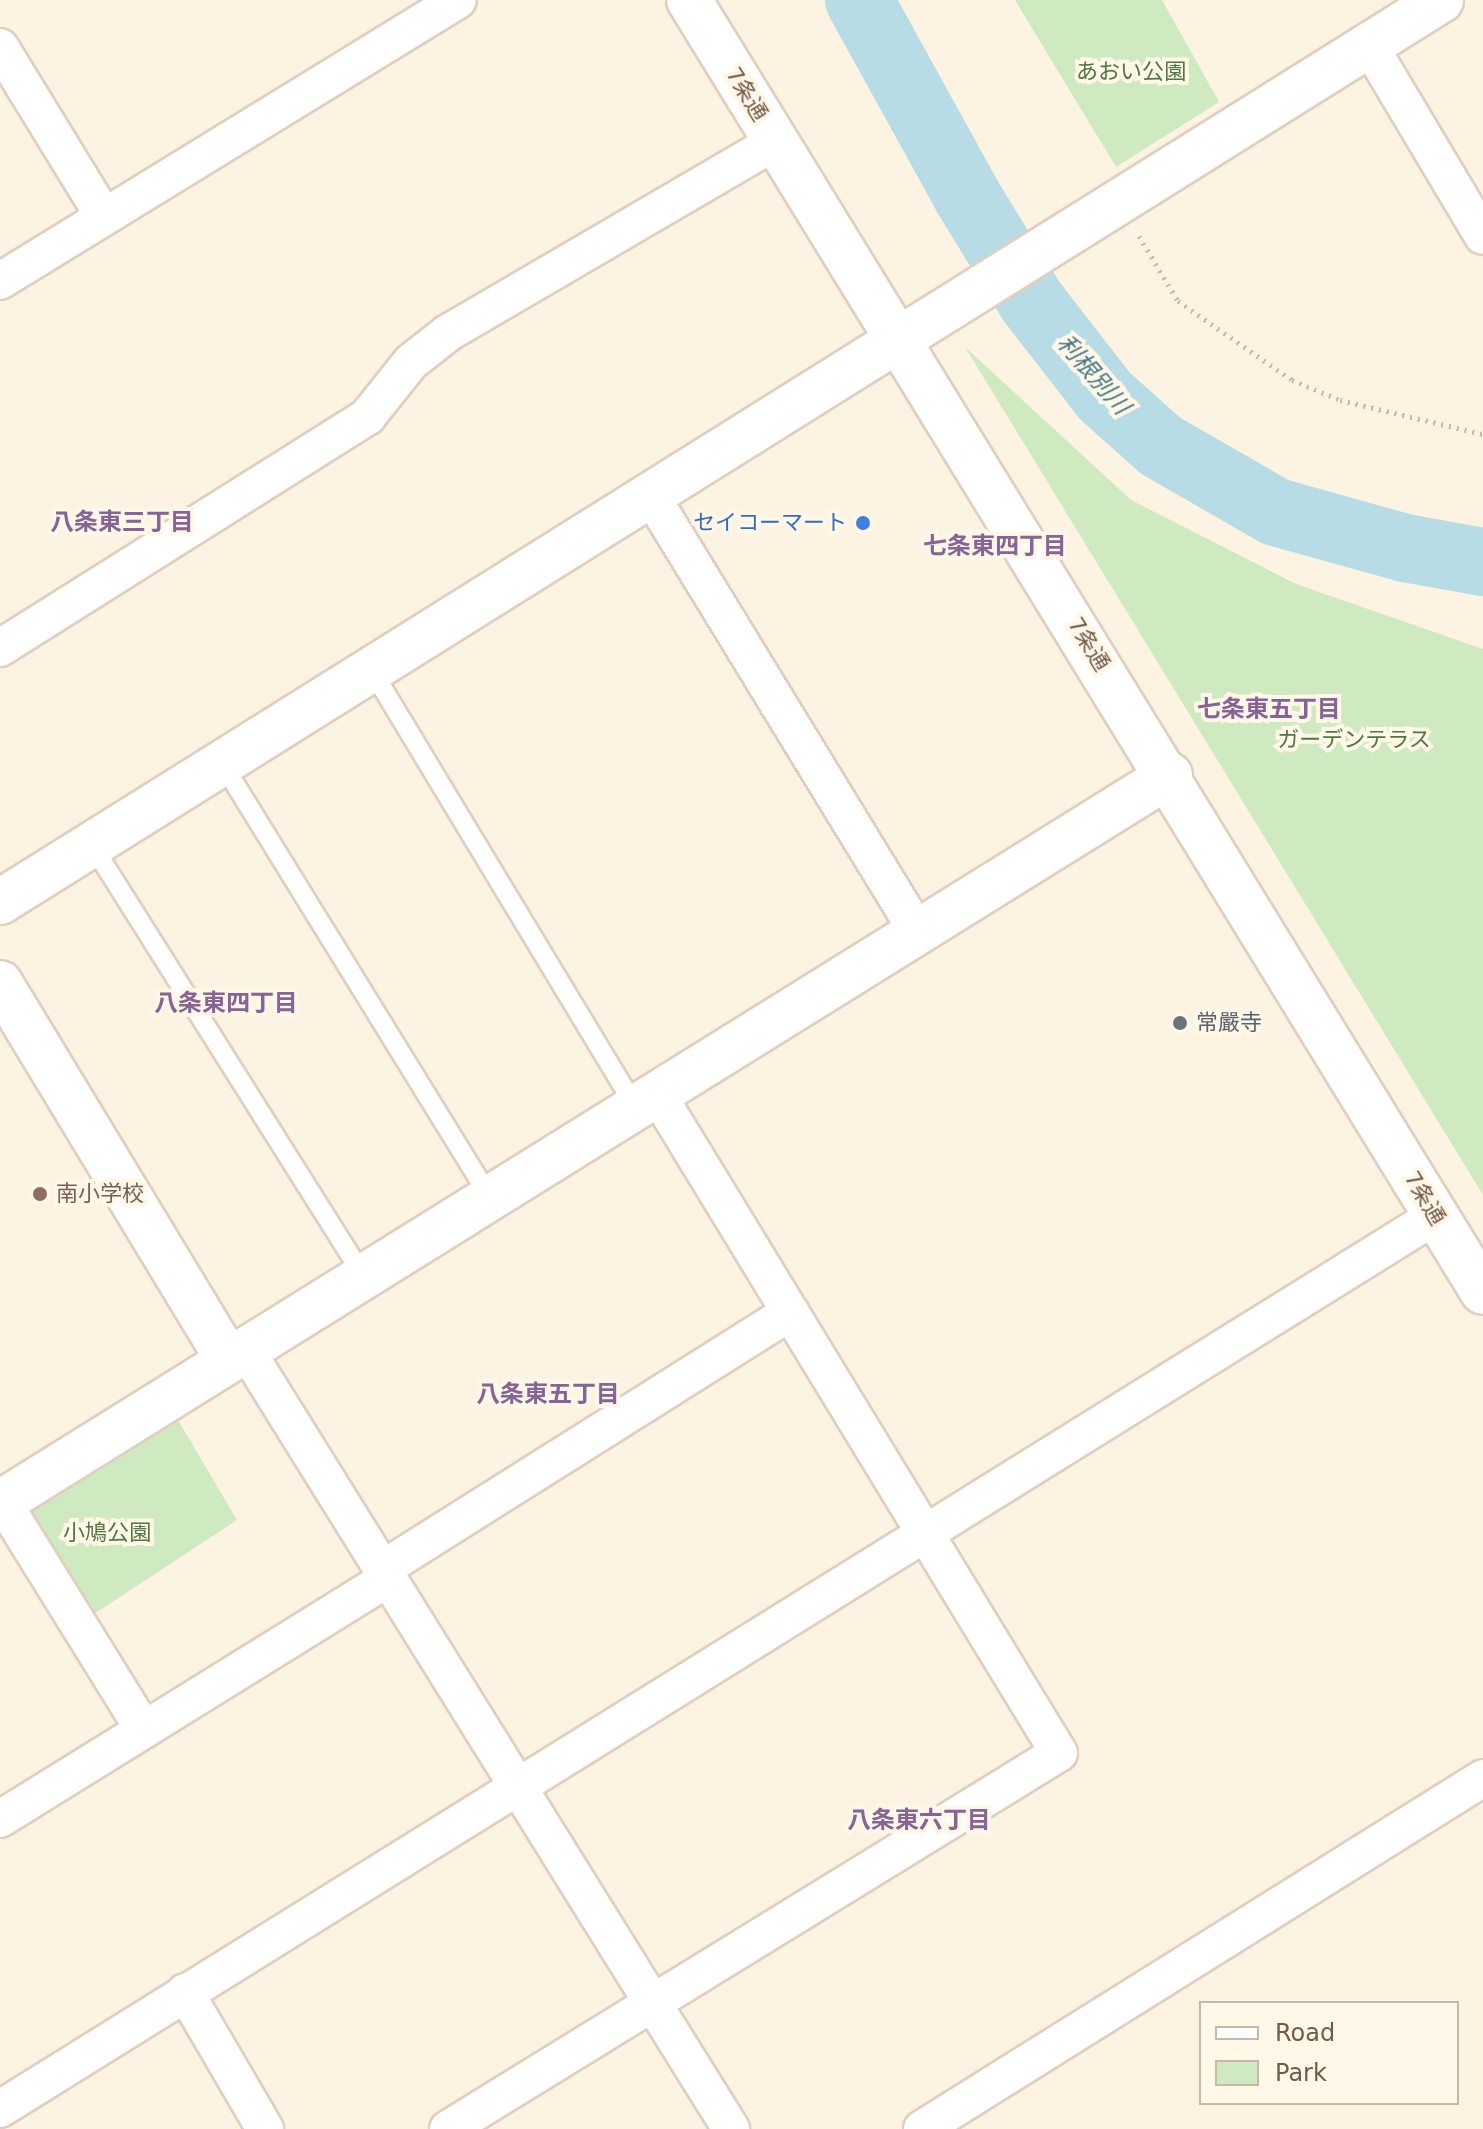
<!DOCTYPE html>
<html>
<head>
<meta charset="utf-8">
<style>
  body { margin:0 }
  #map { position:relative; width:1483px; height:2129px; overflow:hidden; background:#fcf3e2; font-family:"DejaVu Sans","Noto Sans JP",sans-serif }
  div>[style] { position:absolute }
  .green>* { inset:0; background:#cfe9c1 }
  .river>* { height:68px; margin:-34px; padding:0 34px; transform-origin:34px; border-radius:34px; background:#b7dce5 }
  .path>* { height:5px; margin-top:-2.5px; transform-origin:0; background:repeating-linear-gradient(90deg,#d5b69d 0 2px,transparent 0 8px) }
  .roads { filter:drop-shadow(2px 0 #e0cfbe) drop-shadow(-2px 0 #e0cfbe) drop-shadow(0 2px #e0cfbe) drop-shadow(0 -2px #e0cfbe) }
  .lane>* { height:18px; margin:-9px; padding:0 9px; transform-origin:9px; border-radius:9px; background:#fff }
  .street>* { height:36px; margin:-18px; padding:0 18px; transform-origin:18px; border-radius:18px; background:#fff }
  .secondary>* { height:44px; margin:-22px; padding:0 22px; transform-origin:22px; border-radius:22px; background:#fff }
  .dots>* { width:22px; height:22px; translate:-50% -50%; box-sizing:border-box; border:4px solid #fff7e8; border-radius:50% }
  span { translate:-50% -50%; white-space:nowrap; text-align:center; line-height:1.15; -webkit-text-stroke:8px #fff7e8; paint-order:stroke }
  .park-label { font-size:22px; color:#4f7842 }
  .street-label { font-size:22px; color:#735a49 }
  .shop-label { font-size:22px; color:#366cbe }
  .right { translate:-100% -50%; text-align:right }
  .worship-label { font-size:22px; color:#5b616d }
  .left { translate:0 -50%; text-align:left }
  .education-label { font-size:22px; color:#785e54 }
  .water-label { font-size:24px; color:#437885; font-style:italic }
  .neighbourhood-label { font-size:24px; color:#886496; font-weight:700 }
  .legend { position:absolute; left:1199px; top:2001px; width:260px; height:104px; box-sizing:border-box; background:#fff7e8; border:2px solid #c7b8a8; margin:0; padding:10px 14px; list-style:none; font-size:24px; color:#735a49 }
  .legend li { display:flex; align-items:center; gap:16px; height:40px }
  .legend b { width:40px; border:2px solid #c7b8a8 }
</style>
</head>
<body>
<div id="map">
  <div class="green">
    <div style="clip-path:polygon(1015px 0,1162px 0,1219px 102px,1116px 167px)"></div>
    <div style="clip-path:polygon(965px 347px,1131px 500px,1296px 584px,1483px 649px,1483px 1195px)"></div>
    <div style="clip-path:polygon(178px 1420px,237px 1520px,91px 1616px,26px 1527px,31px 1507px)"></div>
  </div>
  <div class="river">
    <div style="left:859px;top:0;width:224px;rotate:61.1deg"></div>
    <div style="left:967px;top:196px;width:124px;rotate:58.5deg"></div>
    <div style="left:1032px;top:302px;width:119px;rotate:52.2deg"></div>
    <div style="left:1105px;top:396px;width:75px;rotate:41.8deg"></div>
    <div style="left:1161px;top:446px;width:133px;rotate:29.9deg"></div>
    <div style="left:1276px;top:512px;width:134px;rotate:15.6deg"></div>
    <div style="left:1405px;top:548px;width:79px;rotate:10.2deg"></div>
  </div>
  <div class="path">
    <div style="left:1139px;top:236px;width:76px;rotate:59deg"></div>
    <div style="left:1178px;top:301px;width:139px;rotate:34.7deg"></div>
    <div style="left:1292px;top:380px;width:52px;rotate:22.6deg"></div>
    <div style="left:1340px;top:400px;width:147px;rotate:13.4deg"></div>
  </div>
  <div class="roads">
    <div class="lane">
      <div style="left:371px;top:669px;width:513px;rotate:58.88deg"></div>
      <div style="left:222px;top:763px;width:512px;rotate:58.33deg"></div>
      <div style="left:92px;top:845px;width:510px;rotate:57.8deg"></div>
    </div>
    <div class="street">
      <div style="left:1369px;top:45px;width:222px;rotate:59.2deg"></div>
      <div style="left:0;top:47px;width:199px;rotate:58.5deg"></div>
      <div style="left:0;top:281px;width:537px;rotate:-31.53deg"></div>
      <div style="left:650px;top:494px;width:516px;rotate:58.56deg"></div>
      <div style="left:0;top:648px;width:434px;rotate:-32.2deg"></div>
      <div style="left:367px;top:417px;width:70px;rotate:-51.3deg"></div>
      <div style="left:411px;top:362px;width:47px;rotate:-38.1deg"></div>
      <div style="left:448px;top:333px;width:380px;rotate:-30.3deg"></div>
      <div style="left:246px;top:1350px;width:918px;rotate:58.09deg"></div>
      <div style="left:2px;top:1501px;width:269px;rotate:58.2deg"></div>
      <div style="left:381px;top:1570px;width:484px;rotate:-32.2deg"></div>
      <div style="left:0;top:1819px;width:455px;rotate:-31.8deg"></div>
      <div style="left:185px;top:1992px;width:159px;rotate:59.7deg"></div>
      <div style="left:0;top:2109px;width:1690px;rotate:-31.89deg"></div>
      <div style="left:448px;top:2129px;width:717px;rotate:-31.61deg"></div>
      <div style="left:1059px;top:1753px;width:768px;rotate:-121.37deg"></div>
      <div style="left:922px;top:2129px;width:662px;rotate:-32.03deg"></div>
    </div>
    <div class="secondary">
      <div style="left:689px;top:0;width:1516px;rotate:58.43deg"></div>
      <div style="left:0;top:902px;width:1700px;rotate:-32.04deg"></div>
      <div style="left:0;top:983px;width:441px;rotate:58.8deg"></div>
      <div style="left:0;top:1503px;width:1378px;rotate:-31.89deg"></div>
    </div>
  </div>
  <div class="dots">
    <div style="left:863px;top:523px;background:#3f7fe0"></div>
    <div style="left:1180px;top:1023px;background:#6b7280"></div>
    <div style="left:40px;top:1194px;background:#8d6e63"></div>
  </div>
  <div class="park-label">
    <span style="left:1131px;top:72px">あおい公園</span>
    <span style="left:1354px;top:740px">ガーデンテラス</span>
    <span style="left:107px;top:1533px">小鳩公園</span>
  </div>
  <div class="street-label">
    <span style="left:747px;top:94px;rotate:58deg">7条通</span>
    <span style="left:1089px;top:644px;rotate:58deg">7条通</span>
    <span style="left:1425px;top:1198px;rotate:59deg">7条通</span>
  </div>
  <div class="shop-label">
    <span class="right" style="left:847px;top:523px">セイコーマート</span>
  </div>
  <div class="worship-label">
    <span class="left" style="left:1196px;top:1023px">常嚴寺</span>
  </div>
  <div class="education-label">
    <span class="left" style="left:56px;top:1194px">南小学校</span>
  </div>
  <div class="water-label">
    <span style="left:1093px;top:375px;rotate:49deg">利根別川</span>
  </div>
  <div class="neighbourhood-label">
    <span style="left:122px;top:523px">八条東三丁目</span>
    <span style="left:995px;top:547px">七条東四丁目</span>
    <span style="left:1269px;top:710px">七条東五丁目</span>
    <span style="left:226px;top:1004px">八条東四丁目</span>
    <span style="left:548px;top:1395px">八条東五丁目</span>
    <span style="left:919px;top:1821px">八条東六丁目</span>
  </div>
  <ul class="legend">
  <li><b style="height:10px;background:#fff"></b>Road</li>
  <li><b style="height:22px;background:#cfe9c1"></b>Park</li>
  </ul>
</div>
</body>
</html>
